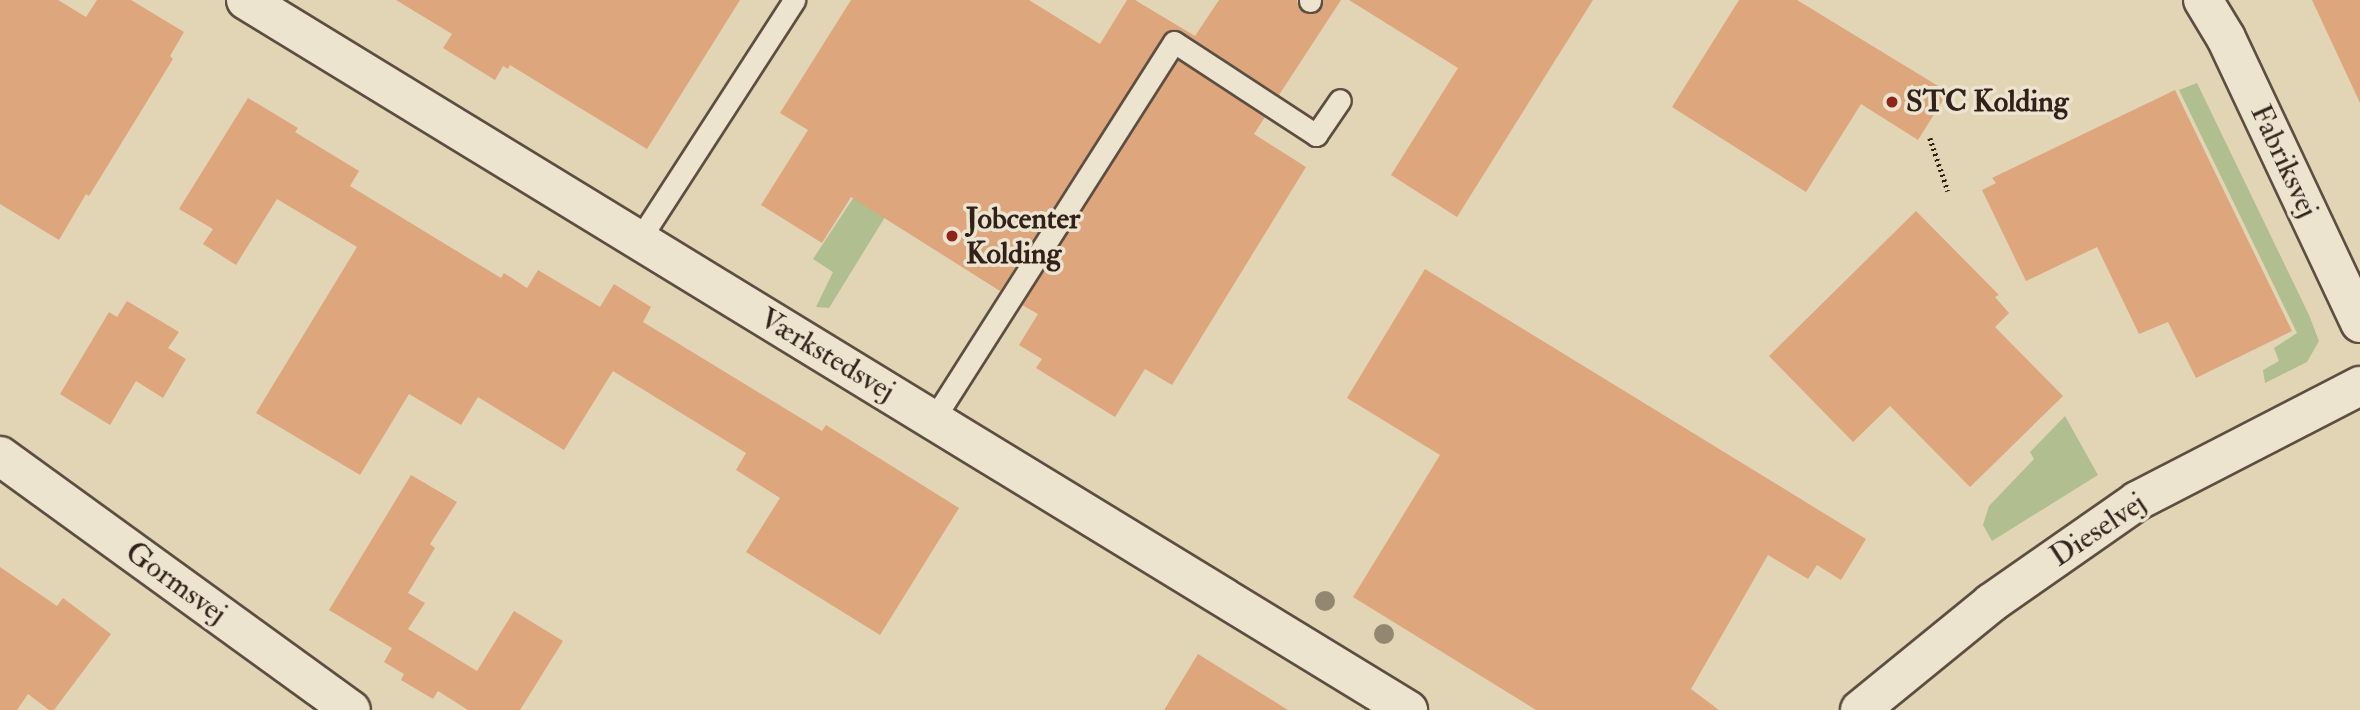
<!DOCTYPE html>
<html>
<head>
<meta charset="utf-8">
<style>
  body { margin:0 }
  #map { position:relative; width:2360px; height:710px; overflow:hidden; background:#e2d5b5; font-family:"IM FELL Double Pica",serif }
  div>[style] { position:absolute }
  .green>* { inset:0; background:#b0be90 }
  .building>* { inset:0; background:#dda67c }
  .path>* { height:4.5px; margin-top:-2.25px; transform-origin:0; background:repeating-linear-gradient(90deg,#31211a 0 2px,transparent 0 5.5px) }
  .roads { filter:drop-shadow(2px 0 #5d4e41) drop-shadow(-2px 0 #5d4e41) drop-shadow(0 2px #5d4e41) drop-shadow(0 -2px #5d4e41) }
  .service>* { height:21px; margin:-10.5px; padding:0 10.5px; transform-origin:10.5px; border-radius:10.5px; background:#ece4cf }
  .minor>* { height:38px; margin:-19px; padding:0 19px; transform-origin:19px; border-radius:19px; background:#ece4cf }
  .trees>* { width:20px; height:20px; margin:-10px; border-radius:50%; background:#928770 }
  .dots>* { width:19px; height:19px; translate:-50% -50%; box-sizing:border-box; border:4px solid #ece4cf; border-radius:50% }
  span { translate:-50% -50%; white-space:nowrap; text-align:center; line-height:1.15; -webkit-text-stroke:7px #ece4cf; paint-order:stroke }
  .poi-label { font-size:30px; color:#31211a; font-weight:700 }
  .left { translate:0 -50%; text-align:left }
  .street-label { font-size:30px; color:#31211a }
</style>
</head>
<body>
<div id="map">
  <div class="green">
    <div style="clip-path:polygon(1019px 0,829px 308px,816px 307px,833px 272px,813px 259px,877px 162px)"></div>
    <div style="clip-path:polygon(2197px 83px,2309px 315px,2319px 341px,2307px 362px,2265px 383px,2263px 370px,2279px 361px,2274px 348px,2297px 333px,2179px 90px)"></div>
    <div style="clip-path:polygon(2065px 416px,2098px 475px,1992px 541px,1983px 525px,1989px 506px,2034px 459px,2030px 452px)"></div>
  </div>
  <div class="building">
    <div style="clip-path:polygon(0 0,58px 0,86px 17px,97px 0,131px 0,184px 32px,170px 56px,173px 59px,89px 196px,86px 194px,59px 240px,0 204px)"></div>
    <div style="clip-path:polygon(396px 0,740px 0,647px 149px,510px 65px,508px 69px,503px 66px,495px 80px,443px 48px,452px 34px)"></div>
    <div style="clip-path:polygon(851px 0,1029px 0,1100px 44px,1127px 0,1135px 0,1195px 36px,1219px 0,1297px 0,1299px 8px,1309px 14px,1321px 8px,1323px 0,1341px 0,1279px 95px,1181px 31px,1167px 31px,1000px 291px,851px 197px,822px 243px,761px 205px,808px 130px,780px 113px)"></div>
    <div style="clip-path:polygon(1349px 0,1593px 0,1457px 217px,1391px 175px,1458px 68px)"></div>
    <div style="clip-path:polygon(1739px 0,1797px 0,1948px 92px,1918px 140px,1861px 104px,1806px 192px,1672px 107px)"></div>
    <div style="clip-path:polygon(2312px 0,2360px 0,2360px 103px)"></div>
    <div style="clip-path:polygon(1178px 60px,1265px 117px,1254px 134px,1306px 167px,1172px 385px,1145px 369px,1115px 417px,1036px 368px,1042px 359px,1019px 345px,1038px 314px,1022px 305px)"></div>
    <div style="clip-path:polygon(2175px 90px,2292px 331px,2196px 378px,2168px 322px,2139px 334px,2097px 247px,2026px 281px,1982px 190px,1996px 183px,1992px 178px)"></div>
    <div style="clip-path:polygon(248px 98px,298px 128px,295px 132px,359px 171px,350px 186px,501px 278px,504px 273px,527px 288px,538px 270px,600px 307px,614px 284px,651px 307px,643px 322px,822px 431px,826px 425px,959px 508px,880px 635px,746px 552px,780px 498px,736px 470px,746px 453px,613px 371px,564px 450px,478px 397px,461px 425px,409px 394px,360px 475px,256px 413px,357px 247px,277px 199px,236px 265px,203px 244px,213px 229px,179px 209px)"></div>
    <div style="clip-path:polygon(1916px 211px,1999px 295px,1995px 297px,2009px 313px,1995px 327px,2063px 396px,1970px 487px,1890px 406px,1853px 442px,1769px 356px)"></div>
    <div style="clip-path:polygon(1425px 269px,1866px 539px,1841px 580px,1817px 565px,1808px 579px,1768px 555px,1691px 689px,1719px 710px,1536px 710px,1353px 597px,1440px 455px,1347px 398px)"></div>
    <div style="clip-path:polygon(127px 301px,179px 332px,168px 348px,186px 359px,163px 398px,136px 381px,110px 425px,60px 394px,109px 312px,117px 317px)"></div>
    <div style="clip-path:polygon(411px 475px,457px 502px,430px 544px,435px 548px,408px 593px,425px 603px,408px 629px,477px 671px,514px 611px,563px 641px,520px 710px,468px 710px,438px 691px,433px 699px,401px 680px,404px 674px,384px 662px,392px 648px,329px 610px)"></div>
    <div style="clip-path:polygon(0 567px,57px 606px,63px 598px,111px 634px,54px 710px,49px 710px,28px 694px,17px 710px,0 710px)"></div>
    <div style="clip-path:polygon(1198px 654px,1222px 669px,1288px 710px,1164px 710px)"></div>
  </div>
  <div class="path">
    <div style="left:1930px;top:138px;width:56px;rotate:71.2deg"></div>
  </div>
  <div class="roads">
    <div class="service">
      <div style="left:1310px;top:1px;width:1px;rotate:-90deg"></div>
      <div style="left:639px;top:240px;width:286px;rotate:-57.1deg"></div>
      <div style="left:933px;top:420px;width:448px;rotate:-57.5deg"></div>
      <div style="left:1174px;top:42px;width:170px;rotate:33.2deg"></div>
      <div style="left:1316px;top:135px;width:42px;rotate:-55.6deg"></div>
    </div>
    <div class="minor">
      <div style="left:246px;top:0;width:1362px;rotate:31.43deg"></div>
      <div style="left:2203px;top:0;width:44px;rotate:58.8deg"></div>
      <div style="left:2226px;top:38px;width:315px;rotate:64.8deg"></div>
      <div style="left:0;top:456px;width:433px;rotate:35.9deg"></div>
      <div style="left:1860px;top:710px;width:169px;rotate:-39.2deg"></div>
      <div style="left:1991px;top:603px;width:178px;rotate:-34.9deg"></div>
      <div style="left:2137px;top:501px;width:251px;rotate:-27.3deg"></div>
    </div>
  </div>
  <div class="trees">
    <div style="left:1325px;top:601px"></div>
    <div style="left:1384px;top:634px"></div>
  </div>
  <div class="dots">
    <div style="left:1892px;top:102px;background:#8f2418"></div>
    <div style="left:952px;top:236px;background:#8f2418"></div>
  </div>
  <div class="poi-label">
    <span class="left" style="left:1906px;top:102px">STC Kolding</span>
    <span class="left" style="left:966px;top:236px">Jobcenter<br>Kolding</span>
  </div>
  <div class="street-label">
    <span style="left:2284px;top:161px;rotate:65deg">Fabriksvej</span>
    <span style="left:827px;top:355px;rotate:31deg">Værkstedsvej</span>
    <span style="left:2098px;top:530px;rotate:-34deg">Dieselvej</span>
    <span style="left:176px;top:583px;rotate:36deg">Gormsvej</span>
  </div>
</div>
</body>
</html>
